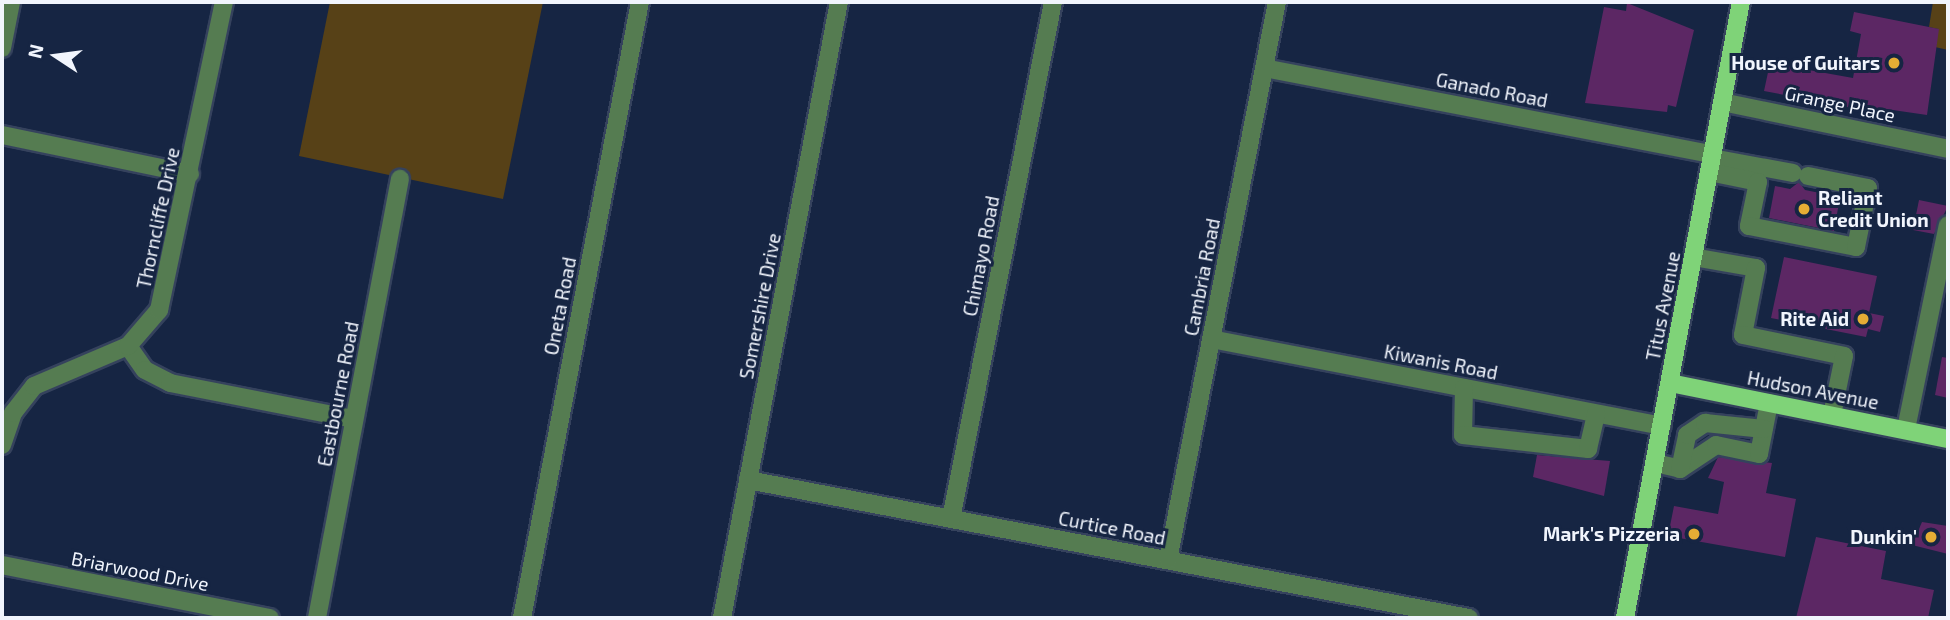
<!DOCTYPE html>
<html>
<head>
<meta charset="utf-8">
<style>
  body { margin:0 }
  #map { position:relative; width:1950px; height:620px; overflow:hidden; background:#162543; font-family:"Exo 2",sans-serif }
  div>[style] { position:absolute }
  .green>* { inset:0; background:#574117 }
  .building>* { inset:0; background:#5c2764 }
  .roads { filter:drop-shadow(2px 0 #35425d) drop-shadow(-2px 0 #35425d) drop-shadow(0 2px #35425d) drop-shadow(0 -2px #35425d) }
  .minor>* { height:18px; margin:-9px; padding:0 9px; transform-origin:9px; border-radius:9px; background:#557c51 }
  .major>* { height:18px; margin:-9px; padding:0 9px; transform-origin:9px; border-radius:9px; background:#7fd378 }
  .dots>* { width:19px; height:19px; translate:-50% -50%; box-sizing:border-box; border:4px solid #162543; border-radius:50% }
  span { translate:-50% -50%; white-space:nowrap; text-align:center; line-height:1.15; -webkit-text-stroke:6px #162543; paint-order:stroke }
  .poi-label { font-size:19px; color:#f1f5fd; font-weight:700 }
  .right { translate:-100% -50%; text-align:right }
  .left { translate:0 -50%; text-align:left }
  .street-label { font-size:19px; color:#f1f5fd }
  .frame { position:absolute; inset:0; border:4px solid #f1f5fd; pointer-events:none }
  .north { position:absolute; left:21px; top:21px; width:70px; height:70px; -webkit-text-stroke:5px #162543; paint-order:stroke; rotate:283deg; font-size:19px; font-weight:700; line-height:28px; text-align:center; color:#f1f5fd }
  .north::after { content:''; display:block; margin:auto; width:24px; height:32px; background:#f1f5fd; clip-path:polygon(50% 0,100% 100%,50% 72%,0 100%) }
</style>
</head>
<body>
<div id="map">
  <div class="green">
    <div style="clip-path:polygon(330px 2px,543px 2px,503px 199px,299px 156px)"></div>
    <div style="clip-path:polygon(1933px 2px,1948px 2px,1948px 50px,1935px 47px,1938px 29px,1929px 27px)"></div>
  </div>
  <div class="building">
    <div style="clip-path:polygon(1627px 3px,1694px 30px,1676px 107px,1668px 105px,1667px 112px,1585px 103px,1604px 7px,1626px 11px)"></div>
    <div style="clip-path:polygon(1854px 12px,1939px 29px,1927px 115px,1879px 108px,1878px 113px,1764px 91px,1770px 63px,1853px 78px,1861px 34px,1850px 31px)"></div>
    <div style="clip-path:polygon(1799px 182px,1805px 190px,1840px 197px,1834px 231px,1769px 218px,1775px 186px,1790px 189px)"></div>
    <div style="clip-path:polygon(1919px 200px,1948px 206px,1934px 234px,1913px 230px)"></div>
    <div style="clip-path:polygon(1784px 257px,1877px 276px,1869px 313px,1884px 316px,1880px 332px,1868px 329px,1866px 337px,1771px 318px)"></div>
    <div style="clip-path:polygon(1942px 357px,1948px 358px,1948px 398px,1935px 395px)"></div>
    <div style="clip-path:polygon(1537px 455px,1610px 461px,1604px 496px,1533px 477px)"></div>
    <div style="clip-path:polygon(1718px 457px,1772px 463px,1766px 493px,1796px 499px,1785px 557px,1668px 536px,1674px 506px,1718px 514px,1724px 482px,1708px 478px)"></div>
    <div style="clip-path:polygon(1922px 522px,1948px 526px,1948px 554px,1912px 545px)"></div>
    <div style="clip-path:polygon(1816px 537px,1886px 551px,1881px 579px,1934px 590px,1928px 618px,1796px 618px)"></div>
  </div>
  <div class="roads">
    <div class="minor">
      <div style="left:2px;top:48px;width:47px;rotate:-78.9deg"></div>
      <div style="left:1264px;top:68px;width:456px;rotate:10.9deg"></div>
      <div style="left:1722px;top:102px;width:231px;rotate:11.7deg"></div>
      <div style="left:2px;top:135px;width:192px;rotate:11.7deg"></div>
      <div style="left:1712px;top:158px;width:82px;rotate:10.5deg"></div>
      <div style="left:1709px;top:172px;width:50px;rotate:11.5deg"></div>
      <div style="left:1758px;top:182px;width:45px;rotate:101.6deg"></div>
      <div style="left:1749px;top:226px;width:109px;rotate:11.1deg"></div>
      <div style="left:1856px;top:247px;width:60px;rotate:-78.5deg"></div>
      <div style="left:1868px;top:188px;width:61px;rotate:-168.7deg"></div>
      <div style="left:1693px;top:257px;width:64px;rotate:9.9deg"></div>
      <div style="left:1756px;top:268px;width:68px;rotate:101deg"></div>
      <div style="left:1743px;top:335px;width:103px;rotate:11.7deg"></div>
      <div style="left:1844px;top:356px;width:60px;rotate:101.5deg"></div>
      <div style="left:1211px;top:339px;width:459px;rotate:10.9deg"></div>
      <div style="left:128px;top:346px;width:29px;rotate:55deg"></div>
      <div style="left:145px;top:370px;width:28px;rotate:27deg"></div>
      <div style="left:170px;top:383px;width:187px;rotate:11.1deg"></div>
      <div style="left:1464px;top:388px;width:47px;rotate:91.2deg"></div>
      <div style="left:1463px;top:435px;width:126px;rotate:6.4deg"></div>
      <div style="left:1588px;top:449px;width:36px;rotate:-77deg"></div>
      <div style="left:1906px;top:429px;width:208px;rotate:-78.4deg"></div>
      <div style="left:2px;top:445px;width:34px;rotate:-71deg"></div>
      <div style="left:13px;top:413px;width:34px;rotate:-52deg"></div>
      <div style="left:34px;top:386px;width:102px;rotate:-23.1deg"></div>
      <div style="left:128px;top:346px;width:48px;rotate:-49.3deg"></div>
      <div style="left:159px;top:310px;width:315px;rotate:-78.1deg"></div>
      <div style="left:1655px;top:463px;width:26px;rotate:13deg"></div>
      <div style="left:1680px;top:469px;width:43px;rotate:-33.7deg"></div>
      <div style="left:1716px;top:445px;width:44px;rotate:11.8deg"></div>
      <div style="left:1759px;top:454px;width:52px;rotate:-78.9deg"></div>
      <div style="left:1680px;top:469px;width:35px;rotate:-78deg"></div>
      <div style="left:1687px;top:435px;width:22px;rotate:-34deg"></div>
      <div style="left:1705px;top:423px;width:59px;rotate:5.8deg"></div>
      <div style="left:748px;top:480px;width:734px;rotate:10.84deg"></div>
      <div style="left:951px;top:519px;width:527px;rotate:-78.84deg"></div>
      <div style="left:1168px;top:560px;width:569px;rotate:-78.95deg"></div>
      <div style="left:2px;top:565px;width:273px;rotate:11.2deg"></div>
      <div style="left:317px;top:618px;width:447px;rotate:-79.3deg"></div>
      <div style="left:522px;top:618px;width:627px;rotate:-79.16deg"></div>
      <div style="left:722px;top:618px;width:627px;rotate:-79.25deg"></div>
    </div>
    <div class="major">
      <div style="left:1670px;top:383px;width:284px;rotate:11.4deg"></div>
      <div style="left:1625px;top:618px;width:627px;rotate:-79.34deg"></div>
    </div>
  </div>
  <div class="dots">
    <div style="left:1894px;top:63px;background:#e5ad35"></div>
    <div style="left:1804px;top:209px;background:#e5ad35"></div>
    <div style="left:1863px;top:319px;background:#e5ad35"></div>
    <div style="left:1694px;top:534px;background:#e5ad35"></div>
    <div style="left:1931px;top:537px;background:#e5ad35"></div>
  </div>
  <div class="poi-label">
    <span class="right" style="left:1880px;top:63px">House of Guitars</span>
    <span class="left" style="left:1818px;top:209px">Reliant<br>Credit Union</span>
    <span class="right" style="left:1849px;top:319px">Rite Aid</span>
    <span class="right" style="left:1680px;top:534px">Mark's Pizzeria</span>
    <span class="right" style="left:1917px;top:537px">Dunkin'</span>
  </div>
  <div class="street-label">
    <span style="left:1492px;top:90px;rotate:11deg">Ganado Road</span>
    <span style="left:1840px;top:104px;rotate:12deg">Grange Place</span>
    <span style="left:158px;top:218px;rotate:-78deg">Thorncliffe Drive</span>
    <span style="left:981px;top:256px;rotate:-79deg">Chimayo Road</span>
    <span style="left:1202px;top:277px;rotate:-79deg">Cambria Road</span>
    <span style="left:560px;top:306px;rotate:-79deg">Oneta Road</span>
    <span style="left:760px;top:306px;rotate:-79deg">Somershire Drive</span>
    <span style="left:1663px;top:306px;rotate:-79deg">Titus Avenue</span>
    <span style="left:1441px;top:362px;rotate:11deg">Kiwanis Road</span>
    <span style="left:1813px;top:390px;rotate:11deg">Hudson Avenue</span>
    <span style="left:338px;top:394px;rotate:-79deg">Eastbourne Road</span>
    <span style="left:1112px;top:528px;rotate:11deg">Curtice Road</span>
    <span style="left:140px;top:571px;rotate:11deg">Briarwood Drive</span>
  </div>
  <div class="frame"></div>
  <div class="north">N</div>
</div>
</body>
</html>
